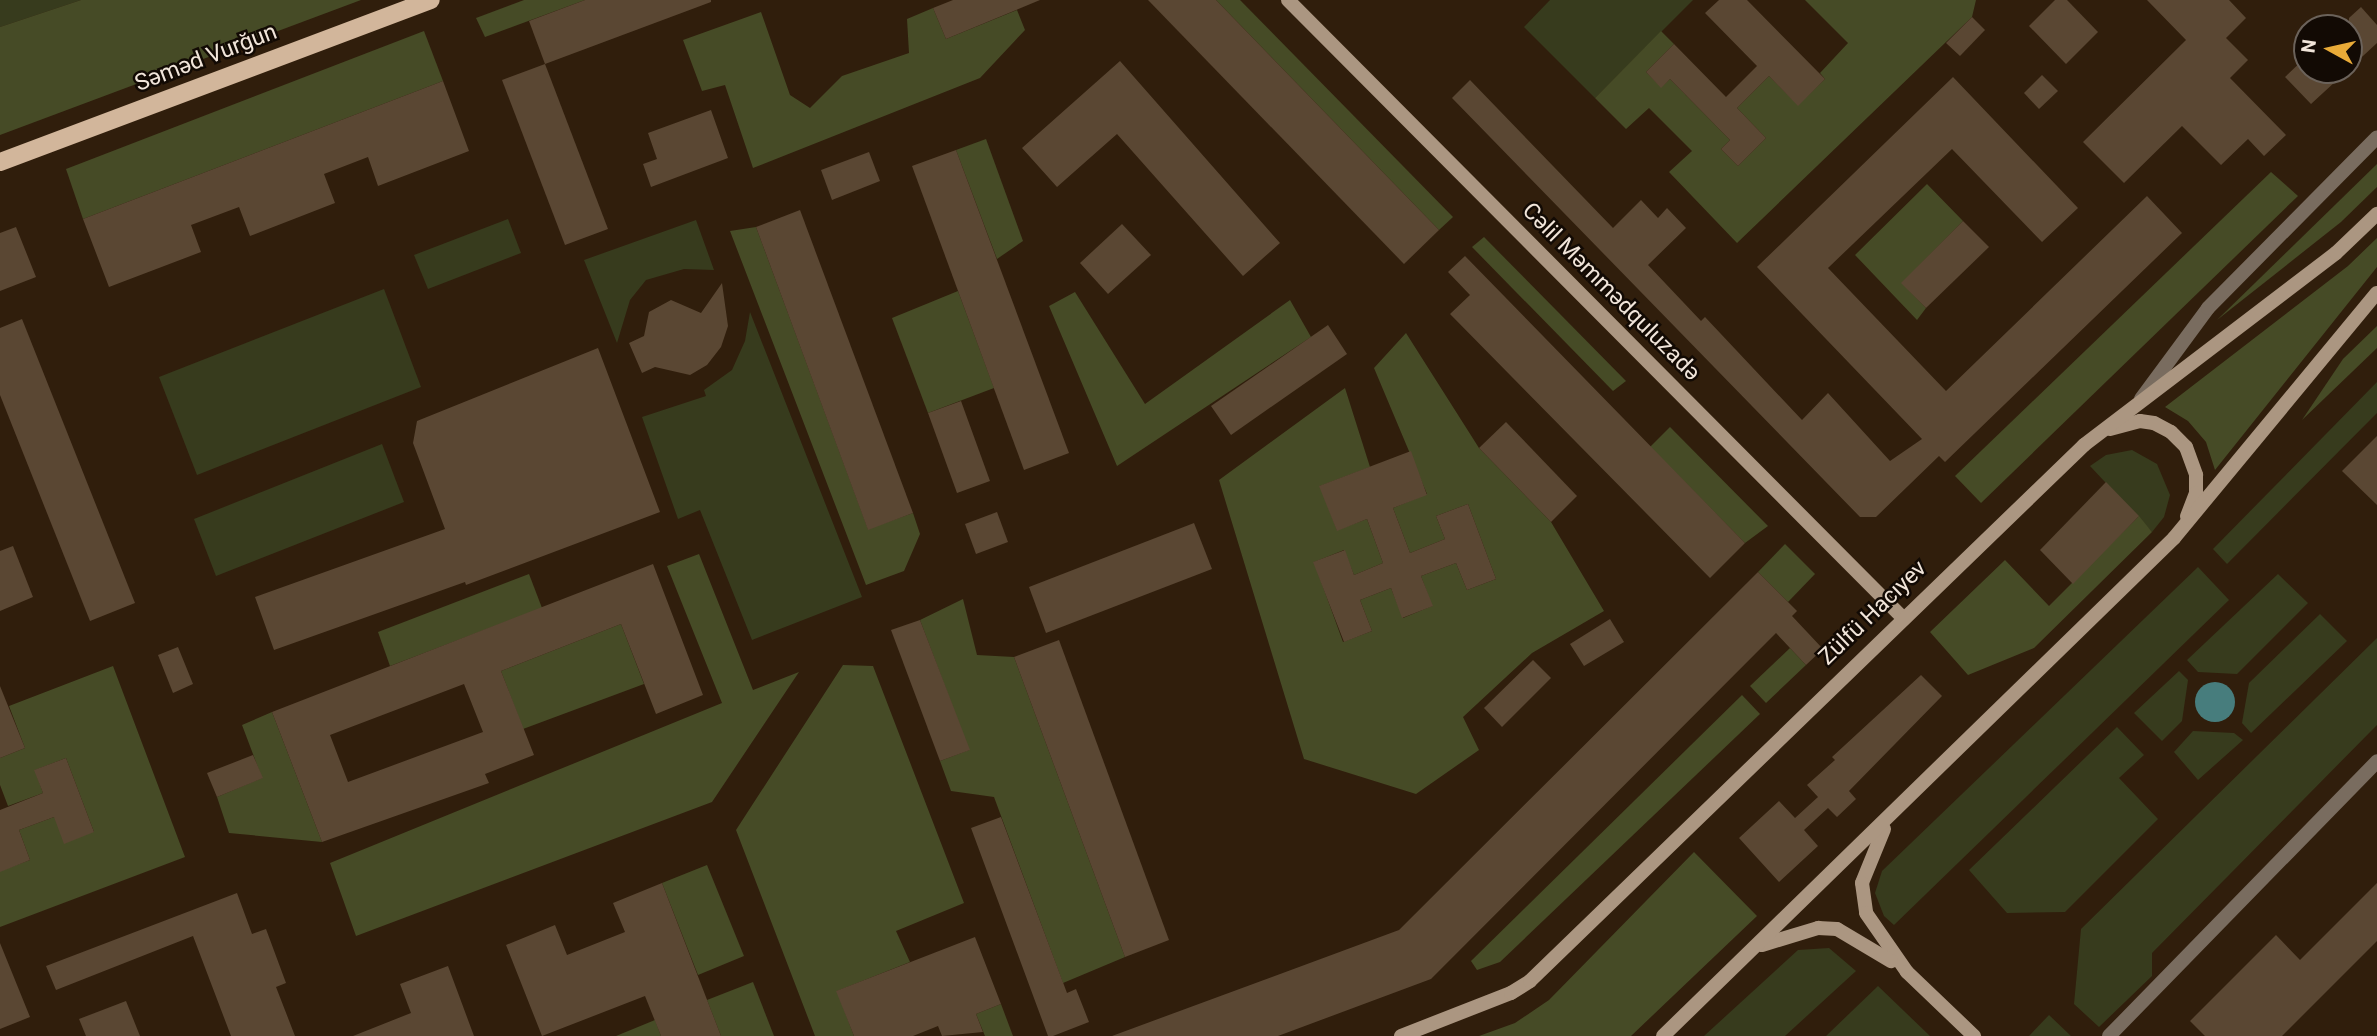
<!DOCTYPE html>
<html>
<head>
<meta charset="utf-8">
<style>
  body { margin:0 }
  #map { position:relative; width:2377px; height:1036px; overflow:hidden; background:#301e0c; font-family:Roboto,sans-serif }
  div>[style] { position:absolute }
  .green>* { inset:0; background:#373b1d }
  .forest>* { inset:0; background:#464b26 }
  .water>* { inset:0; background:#477d7d }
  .round { border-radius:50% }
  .building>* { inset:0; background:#5a4733 }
  .street>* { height:14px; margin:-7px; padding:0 7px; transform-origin:7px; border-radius:7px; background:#796c5f }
  .secondary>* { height:14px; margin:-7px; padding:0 7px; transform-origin:7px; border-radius:7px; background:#ab9681 }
  .primary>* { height:18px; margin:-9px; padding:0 9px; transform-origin:9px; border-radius:9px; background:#d2b69b }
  span { translate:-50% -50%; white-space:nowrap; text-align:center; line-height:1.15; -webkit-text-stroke:5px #120a04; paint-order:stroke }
  .street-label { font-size:23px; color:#f1e5da }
  .north { position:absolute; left:2293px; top:14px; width:70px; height:70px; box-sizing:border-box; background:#120a04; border:2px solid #6b625a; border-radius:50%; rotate:278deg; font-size:19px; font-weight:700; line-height:28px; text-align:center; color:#f1e5da }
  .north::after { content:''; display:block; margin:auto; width:24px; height:32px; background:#e9ab38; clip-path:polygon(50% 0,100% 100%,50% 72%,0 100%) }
</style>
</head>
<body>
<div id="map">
  <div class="green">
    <div style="clip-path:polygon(0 0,81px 0,0 27px)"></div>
    <div style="clip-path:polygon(1550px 0,1693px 0,1595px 98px,1524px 27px)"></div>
    <div style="clip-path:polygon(508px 219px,521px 253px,428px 289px,414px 255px)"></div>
    <div style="clip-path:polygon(696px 220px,714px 270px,684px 269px,646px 280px,630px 300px,617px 343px,584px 260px)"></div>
    <div style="clip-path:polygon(384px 289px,421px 387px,197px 475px,159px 377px)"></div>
    <div style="clip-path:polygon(750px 312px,862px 597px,752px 640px,700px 510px,678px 519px,642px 417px,706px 396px,704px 390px,732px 370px,745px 341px)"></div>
    <div style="clip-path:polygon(2377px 382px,2377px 413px,2227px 564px,2213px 549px)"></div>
    <div style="clip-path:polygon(382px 444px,404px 502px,216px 576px,194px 519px)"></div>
    <div style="clip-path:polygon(2132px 450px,2157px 464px,2170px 495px,2164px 517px,2152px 532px,2090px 466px,2106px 455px)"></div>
    <div style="clip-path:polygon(2198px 567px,2229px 600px,1894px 925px,1884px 916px,1875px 893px,1882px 871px)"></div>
    <div style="clip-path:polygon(2278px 574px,2308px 603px,2237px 674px,2198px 672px,2187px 660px)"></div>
    <div style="clip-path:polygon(2320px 614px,2347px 641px,2251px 733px,2242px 723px,2249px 683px)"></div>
    <div style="clip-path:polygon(2377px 638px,2377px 725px,2152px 953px,2152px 976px,2099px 1027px,2074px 1004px,2081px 929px)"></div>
    <div style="clip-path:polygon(2179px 671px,2188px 680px,2182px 721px,2162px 741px,2134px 713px)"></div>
    <div style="clip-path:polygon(2117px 727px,2144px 755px,2119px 778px,2158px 819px,2065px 912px,2007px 913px,1969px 870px)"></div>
    <div style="clip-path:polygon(2193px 731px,2234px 733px,2243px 740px,2198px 780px,2174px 752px)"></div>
    <div style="clip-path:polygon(1829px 948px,1856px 971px,1785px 1036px,1704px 1036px,1798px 950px)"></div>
    <div style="clip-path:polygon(1878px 986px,1930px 1036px,1826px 1036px)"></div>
    <div style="clip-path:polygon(2049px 1015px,2071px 1036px,2029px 1036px)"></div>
  </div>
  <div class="forest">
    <div style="clip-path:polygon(81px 0,361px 0,0 135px,0 27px)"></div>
    <div style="clip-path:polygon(524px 0,585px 0,485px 37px,476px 18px)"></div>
    <div style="clip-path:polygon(1216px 0,1240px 0,1453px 217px,1439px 230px)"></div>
    <div style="clip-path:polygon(1805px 0,1976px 0,1972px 17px,1737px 243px,1669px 172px,1692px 151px,1649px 108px,1626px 129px,1595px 98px,1661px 31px,1674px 44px,1646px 72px,1661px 87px,1670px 79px,1730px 140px,1721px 149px,1738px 166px,1766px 138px,1737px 108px,1769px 76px,1798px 105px,1825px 79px,1820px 73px,1848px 43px)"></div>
    <div style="clip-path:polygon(933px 8px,946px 39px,1017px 10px,1025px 30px,980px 78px,753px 168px,725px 85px,702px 91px,683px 40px,761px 12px,790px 95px,810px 108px,842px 76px,909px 53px,907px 19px)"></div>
    <div style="clip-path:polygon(424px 31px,443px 81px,83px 219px,66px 169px)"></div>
    <div style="clip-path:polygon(986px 139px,1023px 241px,997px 259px,956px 150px)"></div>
    <div style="clip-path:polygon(2377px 164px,2377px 187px,2341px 222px,2217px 320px)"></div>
    <div style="clip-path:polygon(2271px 172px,2298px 196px,1981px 503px,1955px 476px)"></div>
    <div style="clip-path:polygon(1927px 184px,1963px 221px,1902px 283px,1926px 308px,1917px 320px,1855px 255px)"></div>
    <div style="clip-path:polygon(756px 227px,868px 529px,913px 513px,920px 534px,904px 571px,866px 585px,730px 231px)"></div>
    <div style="clip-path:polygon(1484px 237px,1626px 381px,1613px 391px,1472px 247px)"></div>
    <div style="clip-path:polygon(2377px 238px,2377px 267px,2215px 470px,2206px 442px,2188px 421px,2165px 407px,2348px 266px)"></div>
    <div style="clip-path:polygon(958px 291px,994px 388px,928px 413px,892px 318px)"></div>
    <div style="clip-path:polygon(1075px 292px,1145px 404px,1290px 300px,1311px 337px,1117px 466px,1049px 306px)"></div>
    <div style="clip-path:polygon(2377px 326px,2377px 348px,2302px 420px,2343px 359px)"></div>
    <div style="clip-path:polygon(1406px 333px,1479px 448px,1551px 522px,1604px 611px,1532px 653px,1463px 717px,1479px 750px,1416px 794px,1304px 759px,1219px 480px,1345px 388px,1370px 467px,1320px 486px,1337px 530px,1367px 519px,1383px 563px,1354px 575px,1344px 550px,1314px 562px,1343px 642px,1372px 631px,1360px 600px,1391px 588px,1403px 618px,1432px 606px,1421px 576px,1456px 563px,1467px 590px,1496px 579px,1468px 504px,1436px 516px,1445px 539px,1410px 553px,1393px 508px,1427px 494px,1374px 368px)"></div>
    <div style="clip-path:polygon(1670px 427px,1768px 526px,1745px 543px,1650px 447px)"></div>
    <div style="clip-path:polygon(2139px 516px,2152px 532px,2034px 648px,1968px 675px,1930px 632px,2005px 560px,2049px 606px)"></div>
    <div style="clip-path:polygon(1785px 544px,1815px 574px,1788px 602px,1758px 572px)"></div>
    <div style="clip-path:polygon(699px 554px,753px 690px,799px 672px,712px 802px,356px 936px,330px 863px,722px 703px,667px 566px)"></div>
    <div style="clip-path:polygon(529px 574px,542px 608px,390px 666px,378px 632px)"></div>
    <div style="clip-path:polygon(963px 599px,977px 655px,1014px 657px,1125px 957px,1063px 983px,994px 797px,951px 791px,940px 761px,969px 750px,920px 620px)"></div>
    <div style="clip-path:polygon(621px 624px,644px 684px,523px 729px,501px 671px)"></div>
    <div style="clip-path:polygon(1790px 648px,1806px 665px,1766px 703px,1750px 686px)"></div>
    <div style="clip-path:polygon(843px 665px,873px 666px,964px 903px,896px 931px,910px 962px,837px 991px,854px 1036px,815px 1036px,736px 830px)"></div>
    <div style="clip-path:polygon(113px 666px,185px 857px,0 927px,0 871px,30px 860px,19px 830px,54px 817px,94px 832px,66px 758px,35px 770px,43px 793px,8px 806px,0 785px,0 758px,25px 748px,9px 706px)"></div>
    <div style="clip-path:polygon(1742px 695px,1760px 714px,1500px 962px,1477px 970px,1471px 961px)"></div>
    <div style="clip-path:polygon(272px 712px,322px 842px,229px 833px,217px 797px,262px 778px,242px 725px)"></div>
    <div style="clip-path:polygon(1694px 852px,1757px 916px,1631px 1036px,1479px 1036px,1515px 1023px,1549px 1000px)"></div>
    <div style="clip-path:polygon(707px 865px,744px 956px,698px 975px,662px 883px)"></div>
    <div style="clip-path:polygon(753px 982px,774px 1036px,721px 1036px,707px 1000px)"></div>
    <div style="clip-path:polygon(1001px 1004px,1013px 1036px,985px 1036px,976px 1014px)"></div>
    <div style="clip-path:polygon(655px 1020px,661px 1036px,616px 1036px)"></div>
  </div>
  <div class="water">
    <div class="round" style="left:2195px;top:682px;width:40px;height:40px"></div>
  </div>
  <div class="building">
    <div style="clip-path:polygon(585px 0,711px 0,711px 2px,545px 64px,529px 21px)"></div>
    <div style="clip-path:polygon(953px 0,1040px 0,946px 39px,933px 8px)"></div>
    <div style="clip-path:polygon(1148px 0,1216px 0,1439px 230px,1404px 264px)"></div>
    <div style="clip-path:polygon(1719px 0,1747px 0,1825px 79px,1798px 106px,1769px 76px,1737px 108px,1766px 138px,1738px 166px,1721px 149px,1730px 140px,1670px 79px,1661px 88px,1646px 72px,1674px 44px,1726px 97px,1757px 66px,1705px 13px)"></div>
    <div style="clip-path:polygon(2055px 0,2067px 0,2098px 32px,2066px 64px,2029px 26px)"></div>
    <div style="clip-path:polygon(2147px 0,2229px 0,2246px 18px,2226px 38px,2248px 60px,2230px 78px,2286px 135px,2264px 156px,2248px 139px,2221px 165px,2182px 126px,2124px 183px,2083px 142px,2186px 40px)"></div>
    <div style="clip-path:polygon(2361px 7px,2377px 25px,2377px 43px,2349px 69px,2349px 18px)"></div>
    <div style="clip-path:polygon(1972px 17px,1985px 30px,1960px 56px,1946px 43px)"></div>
    <div style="clip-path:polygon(2307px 56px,2307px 70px,2348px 70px,2311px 104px,2285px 77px)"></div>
    <div style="clip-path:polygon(1120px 61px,1280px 243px,1243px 276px,1117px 134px,1057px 187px,1022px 148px)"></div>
    <div style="clip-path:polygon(545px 64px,608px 229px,565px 245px,502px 80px)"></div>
    <div style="clip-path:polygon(2042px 75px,2058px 91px,2039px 109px,2024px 93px)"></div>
    <div style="clip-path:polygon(1953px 77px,2078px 208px,2042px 242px,1952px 149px,1828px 268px,1946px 391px,2147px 196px,2182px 233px,1945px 462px,1939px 456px,1876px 517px,1860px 517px,1452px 98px,1470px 80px,1613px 228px,1641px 200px,1658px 218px,1667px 208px,1686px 228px,1648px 265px,1701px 321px,1705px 317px,1802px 420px,1828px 393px,1890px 461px,1922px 439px,1757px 267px)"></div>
    <div style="clip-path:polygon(443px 81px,469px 151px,378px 186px,368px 157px,324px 174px,335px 203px,250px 236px,239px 207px,191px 225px,201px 252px,109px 287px,83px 219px)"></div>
    <div style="clip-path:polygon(711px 110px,728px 158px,651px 187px,643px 164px,657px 159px,648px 133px)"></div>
    <div style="clip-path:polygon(956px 150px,1069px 453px,1024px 470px,912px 166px)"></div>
    <div style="clip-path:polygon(869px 152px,880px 181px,832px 200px,821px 170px)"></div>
    <div style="clip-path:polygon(800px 210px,913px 513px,868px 530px,756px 227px)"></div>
    <div style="clip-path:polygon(1963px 221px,1989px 247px,1926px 308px,1901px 283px)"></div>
    <div style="clip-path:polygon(1122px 224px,1151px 255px,1108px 294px,1080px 263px)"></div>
    <div style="clip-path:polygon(16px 227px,36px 277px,0 291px,0 233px)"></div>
    <div style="clip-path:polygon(1465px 256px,1745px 543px,1710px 578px,1450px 314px,1470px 295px,1448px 272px)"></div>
    <div style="clip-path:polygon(722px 283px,728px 326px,721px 347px,707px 365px,690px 375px,655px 367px,642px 373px,629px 343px,644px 336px,649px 312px,671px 300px,701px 313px)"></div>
    <div style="clip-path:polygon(22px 319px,135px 603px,90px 621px,0 395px,0 328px)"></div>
    <div style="clip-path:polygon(1328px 325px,1347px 354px,1231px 435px,1211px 406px)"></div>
    <div style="clip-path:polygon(598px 348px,660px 512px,466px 585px,465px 582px,274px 650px,255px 597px,445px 529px,413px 443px,417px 421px)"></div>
    <div style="clip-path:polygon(961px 401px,990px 481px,957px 493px,928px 413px)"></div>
    <div style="clip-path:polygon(1506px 422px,1577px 496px,1551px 522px,1479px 448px)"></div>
    <div style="clip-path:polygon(2377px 436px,2377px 505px,2342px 471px)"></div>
    <div style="clip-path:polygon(1411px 451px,1427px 495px,1393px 508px,1410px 553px,1445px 539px,1436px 516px,1468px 504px,1496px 579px,1467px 590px,1456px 563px,1421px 576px,1433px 606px,1402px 618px,1391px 588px,1360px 600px,1372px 631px,1344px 642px,1313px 562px,1345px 550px,1354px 575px,1383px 563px,1367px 519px,1337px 531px,1319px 486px)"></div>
    <div style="clip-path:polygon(2106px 482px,2139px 516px,2073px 584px,2040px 550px)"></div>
    <div style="clip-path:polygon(997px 512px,1008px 542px,976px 554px,965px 524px)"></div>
    <div style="clip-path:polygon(1194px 523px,1212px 569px,1046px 633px,1029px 587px)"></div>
    <div style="clip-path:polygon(13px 546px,33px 597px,0 611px,0 551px)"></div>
    <div style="clip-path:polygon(evenodd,653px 564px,703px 695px,656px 714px,621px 624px,501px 671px,534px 755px,485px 774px,489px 783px,322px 842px,272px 712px,653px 564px,464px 684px,483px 732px,348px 782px,330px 735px,464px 684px)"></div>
    <div style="clip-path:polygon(1758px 572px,1797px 611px,1792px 616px,1823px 649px,1806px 665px,1776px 633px,1431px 979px,1278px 1036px,1112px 1036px,1399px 930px)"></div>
    <div style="clip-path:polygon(1610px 619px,1624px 642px,1584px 666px,1570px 644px)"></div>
    <div style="clip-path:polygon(920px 620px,970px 750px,940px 761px,891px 630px)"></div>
    <div style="clip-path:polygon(1059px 640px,1169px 940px,1125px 957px,1014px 657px)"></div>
    <div style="clip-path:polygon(178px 647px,193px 684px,173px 693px,158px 655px)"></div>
    <div style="clip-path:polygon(1533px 660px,1551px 678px,1502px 727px,1484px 708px)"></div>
    <div style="clip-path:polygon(1921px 675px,1942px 696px,1849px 791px,1856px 799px,1837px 817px,1828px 808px,1804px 830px,1818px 846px,1779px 882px,1739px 838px,1779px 801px,1795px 818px,1818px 797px,1807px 785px,1835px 760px,1832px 757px)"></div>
    <div style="clip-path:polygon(0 686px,25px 748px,0 758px)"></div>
    <div style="clip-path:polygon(253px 755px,263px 778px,217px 797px,207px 773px)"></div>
    <div style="clip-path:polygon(66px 758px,94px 832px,64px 844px,54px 817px,19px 830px,30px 860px,0 872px,0 810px,43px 793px,34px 770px)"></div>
    <div style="clip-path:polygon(1001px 817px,1067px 993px,1076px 989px,1089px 1022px,1053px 1036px,1048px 1036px,971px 828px)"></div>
    <div style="clip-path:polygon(662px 883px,721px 1036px,661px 1036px,645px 996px,542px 1036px,506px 945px,555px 925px,567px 955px,625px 932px,613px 903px)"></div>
    <div style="clip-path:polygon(2377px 883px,2377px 941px,2282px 1036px,2205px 1036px,2190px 1021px,2276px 935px,2300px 960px)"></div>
    <div style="clip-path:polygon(237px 893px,252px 934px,266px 929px,286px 983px,276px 987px,295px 1036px,231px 1036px,193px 936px,56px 990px,46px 966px)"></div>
    <div style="clip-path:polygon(975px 937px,1001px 1004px,976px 1014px,983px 1032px,942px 1036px,938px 1026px,913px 1036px,854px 1036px,836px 991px)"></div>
    <div style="clip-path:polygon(0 943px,30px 1017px,0 1029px)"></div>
    <div style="clip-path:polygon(448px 966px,474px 1036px,353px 1036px,411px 1013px,400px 984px)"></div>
    <div style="clip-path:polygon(126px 1001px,140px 1036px,86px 1036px,79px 1019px)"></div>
  </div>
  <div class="street">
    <div style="left:2141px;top:399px;width:113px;rotate:-53.6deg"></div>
    <div style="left:2208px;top:308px;width:240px;rotate:-45.3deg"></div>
    <div style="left:2109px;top:1036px;width:384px;rotate:-45.7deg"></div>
  </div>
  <div class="secondary">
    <div style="left:1288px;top:0;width:870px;rotate:45.14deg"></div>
    <div style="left:2110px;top:429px;width:31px;rotate:-15deg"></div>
    <div style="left:2140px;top:421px;width:14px;rotate:8deg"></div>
    <div style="left:2154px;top:423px;width:19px;rotate:28deg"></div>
    <div style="left:2171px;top:432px;width:21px;rotate:45deg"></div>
    <div style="left:2186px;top:447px;width:30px;rotate:70deg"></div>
    <div style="left:2196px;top:475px;width:18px;rotate:90deg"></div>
    <div style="left:2196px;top:493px;width:25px;rotate:111deg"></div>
    <div style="left:1884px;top:829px;width:58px;rotate:112.2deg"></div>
    <div style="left:1862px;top:883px;width:30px;rotate:82deg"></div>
    <div style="left:1866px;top:913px;width:72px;rotate:55.2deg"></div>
    <div style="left:1907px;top:972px;width:93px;rotate:43.7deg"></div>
    <div style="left:1762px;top:945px;width:59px;rotate:-16.9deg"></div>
    <div style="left:1818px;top:928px;width:19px;rotate:3deg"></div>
    <div style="left:1837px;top:929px;width:63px;rotate:30.7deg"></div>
    <div style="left:1401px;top:1036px;width:118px;rotate:-21.4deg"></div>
    <div style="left:1511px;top:993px;width:22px;rotate:-32deg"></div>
    <div style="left:1530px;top:981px;width:771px;rotate:-44.05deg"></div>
    <div style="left:2084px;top:445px;width:317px;rotate:-37.3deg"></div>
    <div style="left:2336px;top:253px;width:57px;rotate:-43.6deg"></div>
    <div style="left:1663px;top:1036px;width:714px;rotate:-44.26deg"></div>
    <div style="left:2174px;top:538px;width:318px;rotate:-50.4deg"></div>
  </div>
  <div class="primary">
    <div style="left:0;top:162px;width:460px;rotate:-20.6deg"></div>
  </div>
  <div class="street-label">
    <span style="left:206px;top:58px;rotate:-21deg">Səməd Vurğun</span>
    <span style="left:1611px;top:292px;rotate:45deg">Cəlil Məmmədquluzadə</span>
    <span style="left:1873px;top:613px;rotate:-44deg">Zülfü Hacıyev</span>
  </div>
  <div class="north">N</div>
</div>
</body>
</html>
